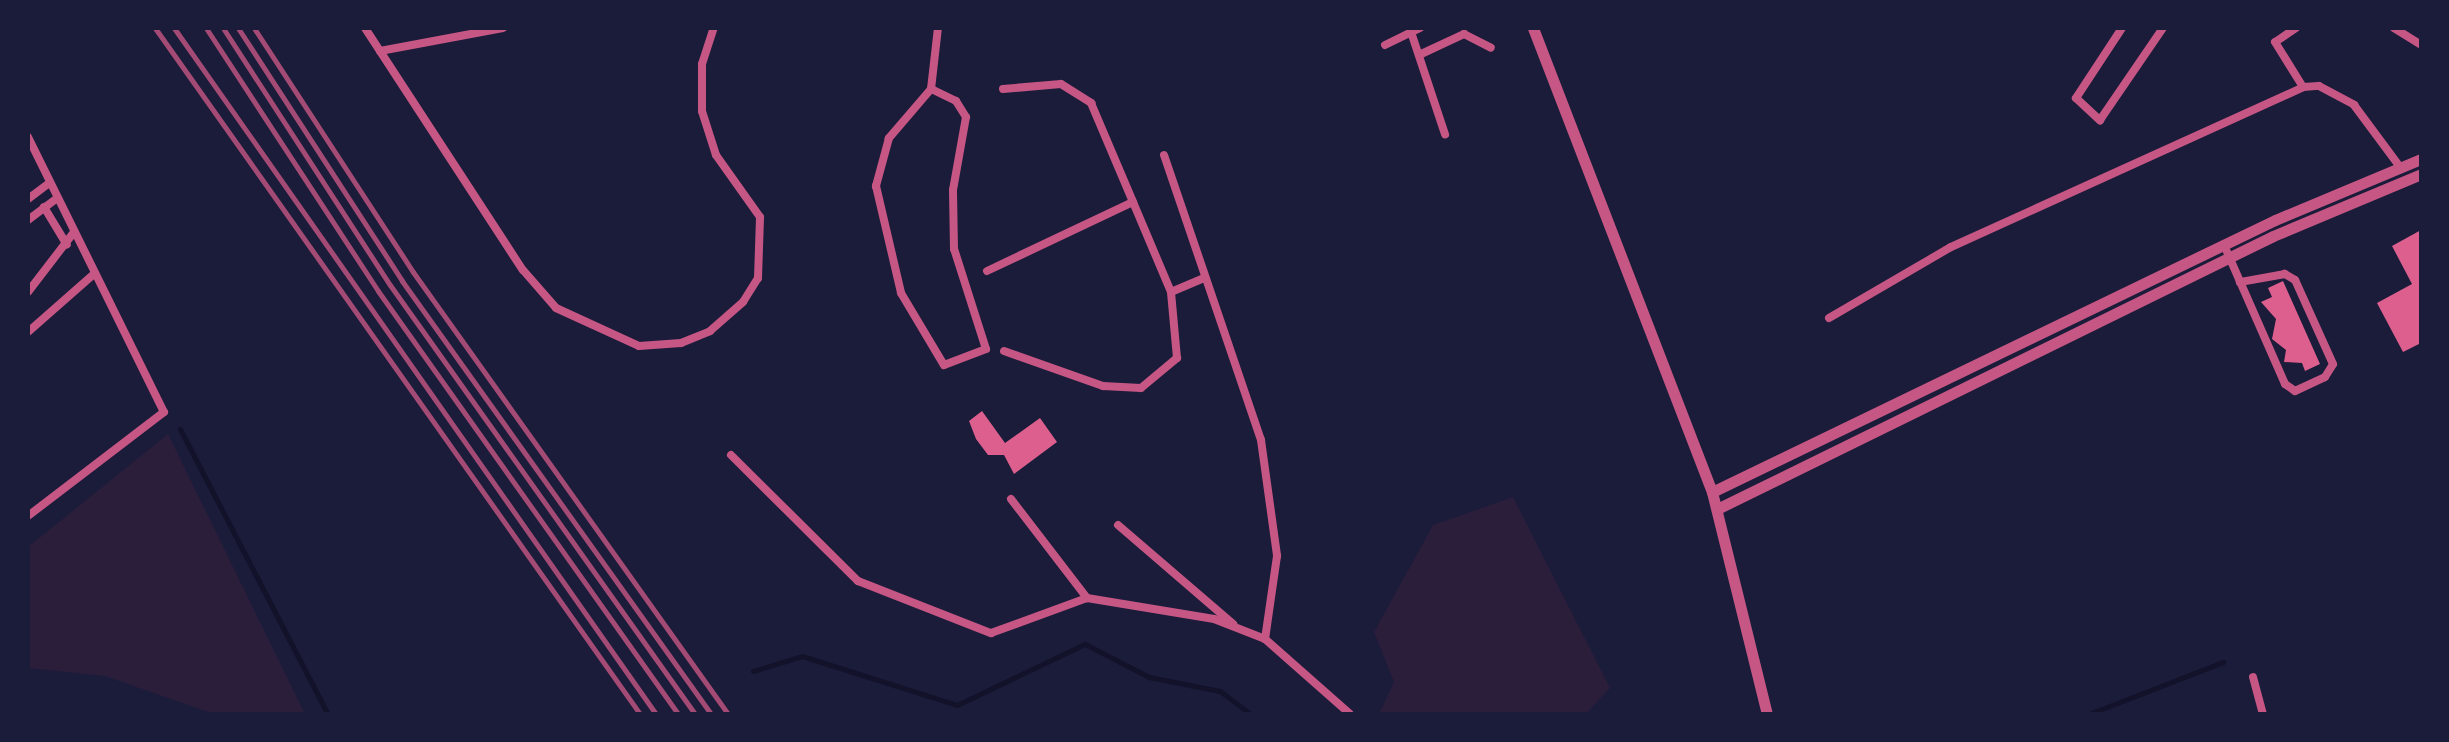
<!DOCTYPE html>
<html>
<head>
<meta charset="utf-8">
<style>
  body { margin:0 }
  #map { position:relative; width:2449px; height:742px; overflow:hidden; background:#1b1b3a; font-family:"Public Sans",sans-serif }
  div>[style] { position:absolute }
  .green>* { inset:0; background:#2a1e3b }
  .stream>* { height:5px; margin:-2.5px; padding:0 2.5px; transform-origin:2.5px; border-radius:2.5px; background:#12122b }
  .building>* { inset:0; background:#dd5f8e }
  .minor>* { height:8px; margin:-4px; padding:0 4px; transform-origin:4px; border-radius:4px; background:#c65784 }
  .tertiary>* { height:11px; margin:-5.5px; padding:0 5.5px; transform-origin:5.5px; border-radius:5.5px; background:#c65784 }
  .rail>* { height:5px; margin:-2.5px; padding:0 2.5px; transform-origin:2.5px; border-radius:2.5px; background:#a44b75 }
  span { translate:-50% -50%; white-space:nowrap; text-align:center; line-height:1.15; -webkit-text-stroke:8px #1b1b3a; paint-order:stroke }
  .frame { position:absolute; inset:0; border:30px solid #1b1b3a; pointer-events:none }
</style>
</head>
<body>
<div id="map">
  <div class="green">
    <div style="clip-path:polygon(168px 434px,305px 714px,214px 714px,105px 676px,28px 668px,28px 547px)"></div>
    <div style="clip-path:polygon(1513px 497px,1610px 688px,1586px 714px,1379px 714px,1394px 682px,1374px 632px,1433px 525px)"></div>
  </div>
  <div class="stream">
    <div style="left:180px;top:429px;width:321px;rotate:62.6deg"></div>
    <div style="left:753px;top:671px;width:51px;rotate:-17deg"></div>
    <div style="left:802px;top:656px;width:163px;rotate:17.5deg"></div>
    <div style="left:957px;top:705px;width:142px;rotate:-25.5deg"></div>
    <div style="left:1085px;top:644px;width:72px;rotate:27.3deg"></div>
    <div style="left:1149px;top:677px;width:72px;rotate:11.2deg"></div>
    <div style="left:1220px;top:691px;width:39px;rotate:37deg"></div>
    <div style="left:2089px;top:714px;width:144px;rotate:-21.2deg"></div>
  </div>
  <div class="building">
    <div style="clip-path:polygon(2421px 230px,2421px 343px,2403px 352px,2377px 303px,2412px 284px,2392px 246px)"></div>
    <div style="clip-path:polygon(2283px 281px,2320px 364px,2305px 371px,2302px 363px,2284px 362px,2286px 350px,2272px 339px,2276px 319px,2261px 302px,2272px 297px,2268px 288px)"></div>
    <div style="clip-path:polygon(982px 411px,1005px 443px,1040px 418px,1057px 442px,1014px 474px,1004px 455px,988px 455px,976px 439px,969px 421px)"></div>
  </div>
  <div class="minor">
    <div style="left:365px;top:28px;width:289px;rotate:56.9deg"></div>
    <div style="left:523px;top:270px;width:50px;rotate:49deg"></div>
    <div style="left:556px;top:308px;width:91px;rotate:24.6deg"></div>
    <div style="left:639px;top:346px;width:42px;rotate:-4.1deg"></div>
    <div style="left:681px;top:343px;width:31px;rotate:-22deg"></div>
    <div style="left:710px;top:331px;width:44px;rotate:-41.3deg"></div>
    <div style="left:743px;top:302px;width:28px;rotate:-58deg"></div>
    <div style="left:758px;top:278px;width:61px;rotate:-88.1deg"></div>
    <div style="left:760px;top:217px;width:76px;rotate:-125.4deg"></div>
    <div style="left:716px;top:155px;width:46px;rotate:-107.7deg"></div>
    <div style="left:702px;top:111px;width:47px;rotate:-90deg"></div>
    <div style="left:702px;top:64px;width:38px;rotate:-72deg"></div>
    <div style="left:2122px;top:28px;width:84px;rotate:123.3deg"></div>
    <div style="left:2076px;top:98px;width:33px;rotate:43deg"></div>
    <div style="left:2100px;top:120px;width:112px;rotate:-55.6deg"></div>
    <div style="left:2296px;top:28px;width:25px;rotate:146deg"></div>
    <div style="left:2275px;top:42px;width:53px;rotate:58.1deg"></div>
    <div style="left:2394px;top:28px;width:32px;rotate:32deg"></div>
    <div style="left:1411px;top:32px;width:108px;rotate:71.6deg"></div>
    <div style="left:1385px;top:45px;width:39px;rotate:-26deg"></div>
    <div style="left:380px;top:51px;width:125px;rotate:-10.6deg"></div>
    <div style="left:1419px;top:55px;width:50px;rotate:-25deg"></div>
    <div style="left:1464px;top:34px;width:30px;rotate:27deg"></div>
    <div style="left:931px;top:89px;width:65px;rotate:130.6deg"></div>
    <div style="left:889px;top:138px;width:50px;rotate:105.2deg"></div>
    <div style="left:876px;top:186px;width:110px;rotate:76.8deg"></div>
    <div style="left:901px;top:293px;width:84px;rotate:59.2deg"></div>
    <div style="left:944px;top:365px;width:45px;rotate:-20.9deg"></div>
    <div style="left:986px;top:349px;width:105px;rotate:-107.7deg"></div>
    <div style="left:954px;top:249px;width:59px;rotate:-91deg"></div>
    <div style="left:953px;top:190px;width:74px;rotate:-79.9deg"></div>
    <div style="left:966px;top:117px;width:19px;rotate:-122deg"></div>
    <div style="left:956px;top:101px;width:28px;rotate:-154deg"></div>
    <div style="left:931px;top:89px;width:61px;rotate:-83.5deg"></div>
    <div style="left:1003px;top:89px;width:58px;rotate:-4.9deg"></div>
    <div style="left:1061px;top:84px;width:36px;rotate:32deg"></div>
    <div style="left:1091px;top:103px;width:108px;rotate:67deg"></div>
    <div style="left:28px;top:137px;width:307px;rotate:63.7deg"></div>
    <div style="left:164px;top:412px;width:171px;rotate:142.6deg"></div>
    <div style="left:1164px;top:155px;width:301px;rotate:71.2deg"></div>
    <div style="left:1261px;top:440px;width:117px;rotate:82.1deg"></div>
    <div style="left:1277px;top:556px;width:84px;rotate:98.2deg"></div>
    <div style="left:1265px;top:639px;width:113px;rotate:41.4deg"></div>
    <div style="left:28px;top:199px;width:26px;rotate:-37deg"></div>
    <div style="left:44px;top:207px;width:44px;rotate:58.8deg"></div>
    <div style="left:28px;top:220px;width:36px;rotate:-37deg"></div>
    <div style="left:2224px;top:245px;width:152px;rotate:66.3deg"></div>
    <div style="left:2285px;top:384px;width:12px;rotate:35deg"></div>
    <div style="left:2295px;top:391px;width:33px;rotate:-25deg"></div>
    <div style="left:2325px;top:377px;width:15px;rotate:-58deg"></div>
    <div style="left:2333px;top:364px;width:92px;rotate:-114.3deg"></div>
    <div style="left:2295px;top:280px;width:12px;rotate:-149deg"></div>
    <div style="left:2285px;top:274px;width:46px;rotate:169.9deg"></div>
    <div style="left:987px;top:271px;width:161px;rotate:-25.3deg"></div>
    <div style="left:1133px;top:202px;width:98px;rotate:67.1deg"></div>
    <div style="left:28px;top:292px;width:76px;rotate:-52.5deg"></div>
    <div style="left:1829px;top:318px;width:141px;rotate:-30.2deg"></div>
    <div style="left:1951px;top:247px;width:387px;rotate:-24.4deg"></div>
    <div style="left:2303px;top:87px;width:16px;rotate:-4deg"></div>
    <div style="left:2319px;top:86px;width:40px;rotate:28deg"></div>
    <div style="left:2354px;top:105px;width:77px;rotate:53.4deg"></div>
    <div style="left:28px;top:332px;width:89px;rotate:-41.4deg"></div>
    <div style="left:1004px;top:351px;width:105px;rotate:19.5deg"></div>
    <div style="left:1103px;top:386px;width:38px;rotate:3deg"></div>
    <div style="left:1141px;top:388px;width:47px;rotate:-39.8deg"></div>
    <div style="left:1177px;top:358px;width:66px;rotate:-95.2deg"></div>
    <div style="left:1171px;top:292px;width:34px;rotate:-23deg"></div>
    <div style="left:731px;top:455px;width:179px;rotate:44.8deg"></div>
    <div style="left:858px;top:581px;width:143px;rotate:21.4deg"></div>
    <div style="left:991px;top:633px;width:102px;rotate:-20deg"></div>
    <div style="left:1087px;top:598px;width:129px;rotate:9.4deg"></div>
    <div style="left:1214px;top:619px;width:55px;rotate:21.4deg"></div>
    <div style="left:1011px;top:499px;width:125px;rotate:52.5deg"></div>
    <div style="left:1118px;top:525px;width:152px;rotate:40.7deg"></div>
    <div style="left:2253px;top:677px;width:38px;rotate:75deg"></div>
  </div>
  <div class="tertiary">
    <div style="left:1533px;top:28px;width:497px;rotate:68.9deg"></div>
    <div style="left:1712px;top:492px;width:229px;rotate:76.1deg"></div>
    <div style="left:1712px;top:492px;width:625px;rotate:-25.79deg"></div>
    <div style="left:2275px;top:220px;width:158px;rotate:-22.7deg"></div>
    <div style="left:1717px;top:509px;width:619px;rotate:-26.15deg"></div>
    <div style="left:2273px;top:236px;width:160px;rotate:-22.7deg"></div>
  </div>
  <div class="rail">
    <div style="left:155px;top:28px;width:840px;rotate:54.74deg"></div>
    <div style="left:174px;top:28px;width:838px;rotate:54.91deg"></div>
    <div style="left:206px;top:28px;width:314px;rotate:56.8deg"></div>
    <div style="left:378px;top:291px;width:519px;rotate:54.65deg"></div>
    <div style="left:223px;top:28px;width:306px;rotate:57deg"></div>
    <div style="left:390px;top:285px;width:526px;rotate:54.59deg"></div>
    <div style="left:238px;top:28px;width:302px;rotate:57deg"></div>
    <div style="left:402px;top:281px;width:532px;rotate:54.49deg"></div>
    <div style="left:254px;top:28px;width:291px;rotate:56.9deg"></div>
    <div style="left:413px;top:272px;width:543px;rotate:54.52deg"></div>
  </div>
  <div class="frame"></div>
</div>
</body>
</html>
